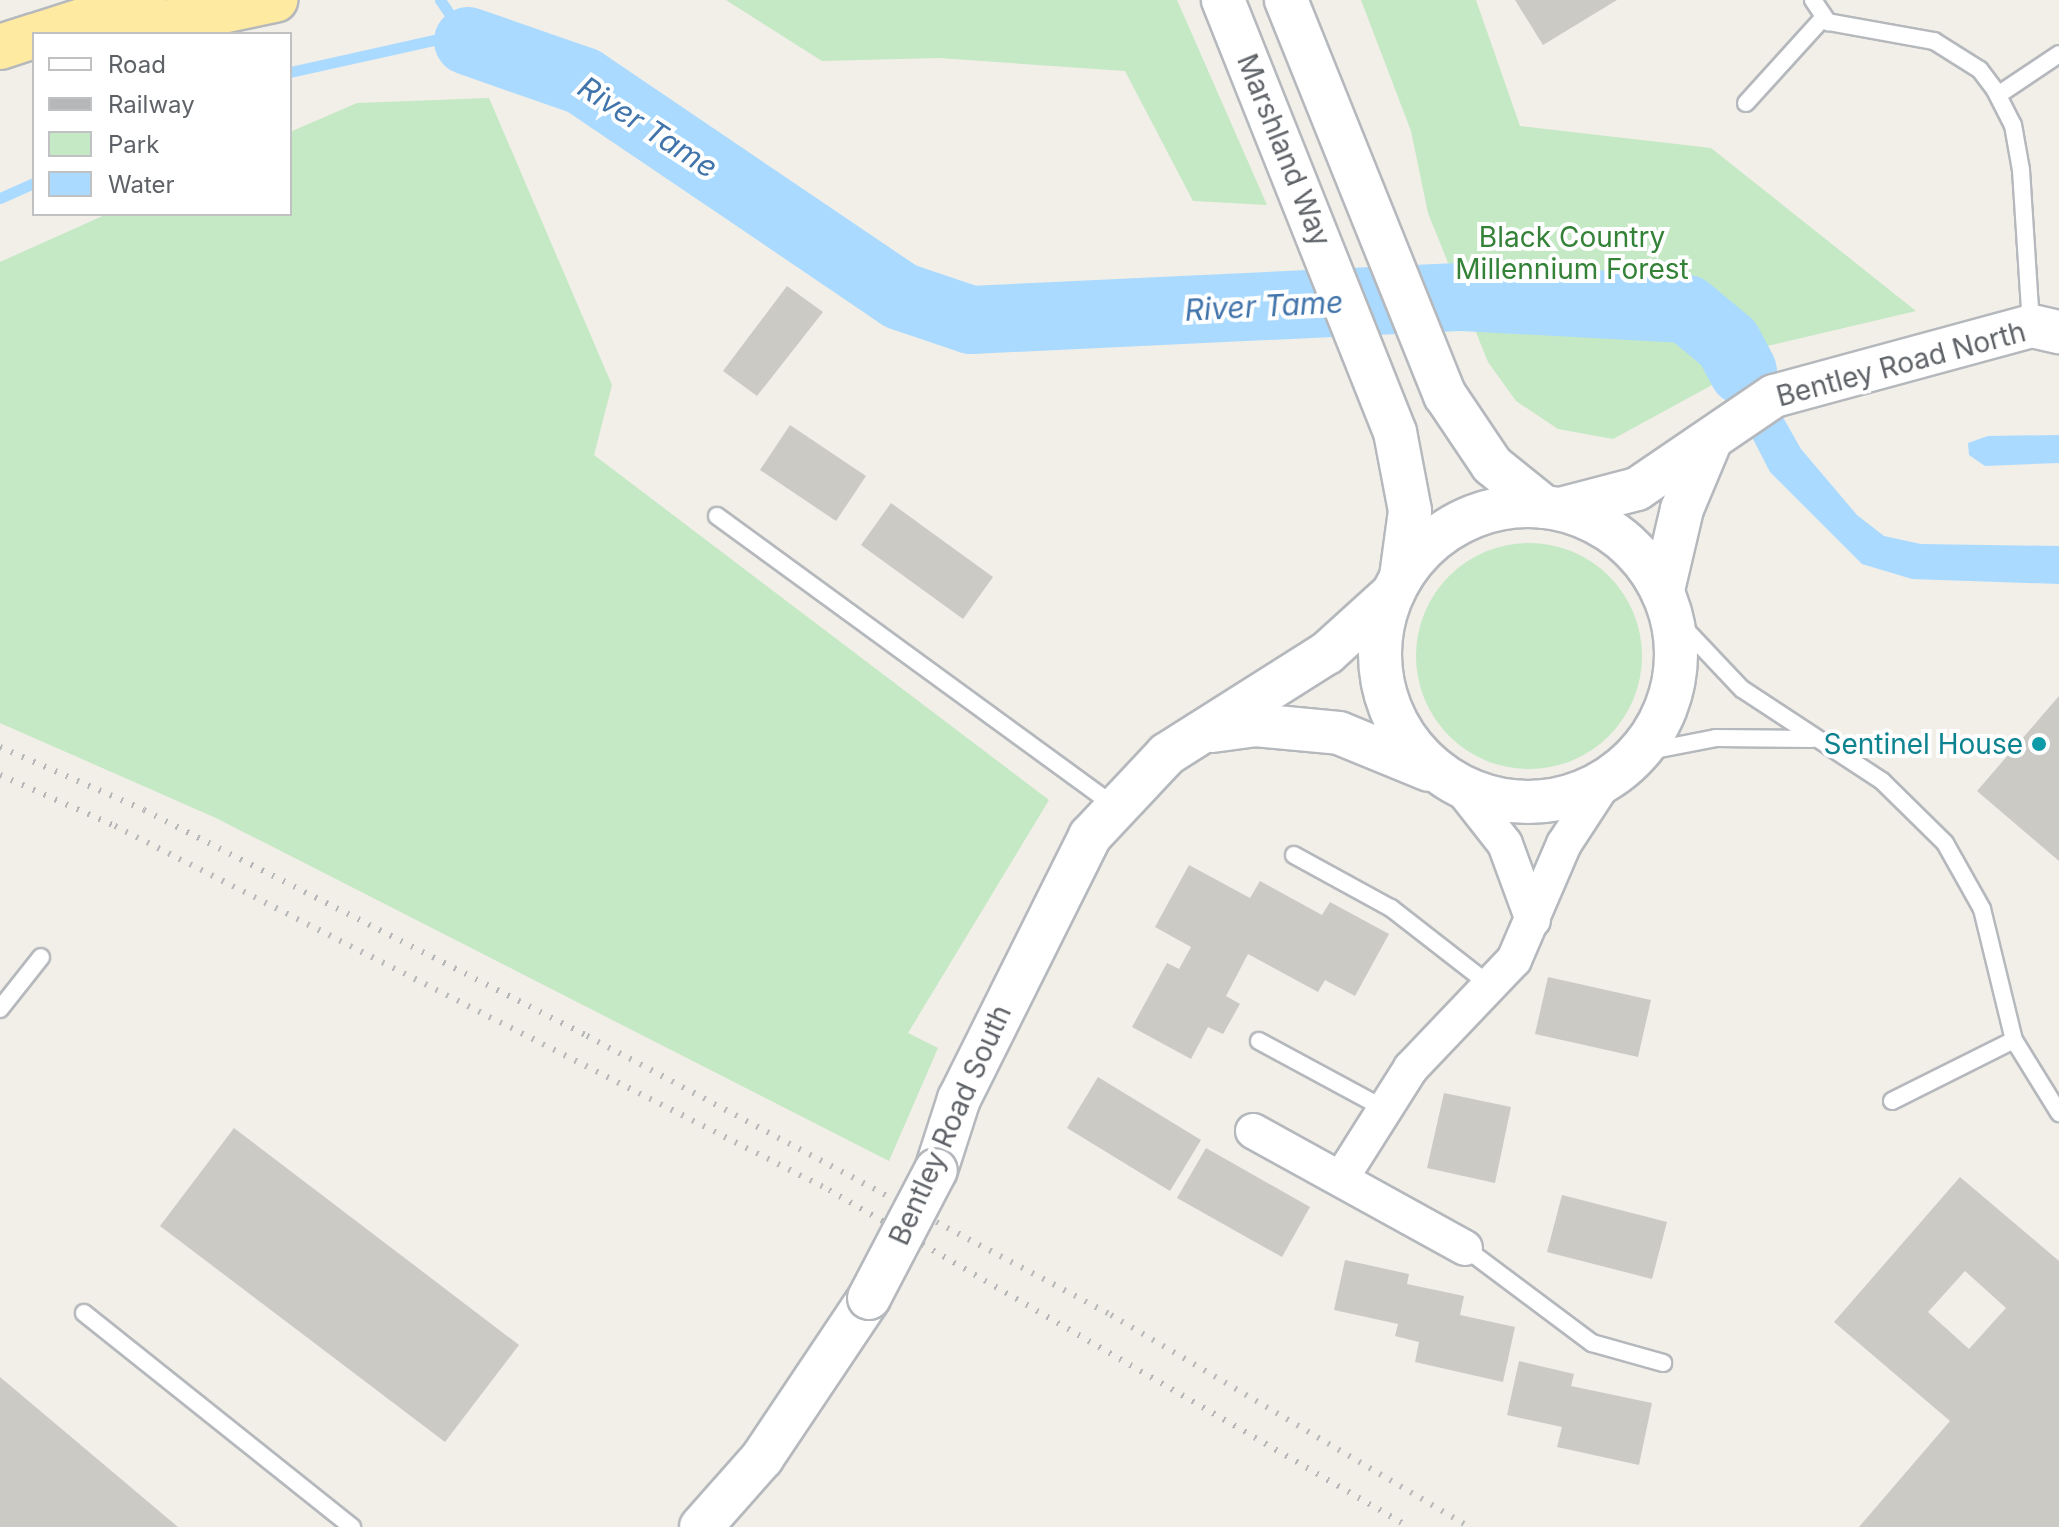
<!DOCTYPE html>
<html>
<head>
<meta charset="utf-8">
<style>
  body { margin:0 }
  #map { position:relative; width:2059px; height:1527px; overflow:hidden; background:#f1efe8; font-family:Inter,sans-serif }
  div>[style] { position:absolute }
  .green>* { inset:0; background:#c5e8c5 }
  .round { border-radius:50% }
  .water>* { inset:0; background:#aadaff }
  .stream>* { height:11px; margin:-5.5px; padding:0 5.5px; transform-origin:5.5px; border-radius:5.5px; background:#aadaff }
  .river>* { height:68px; margin:-34px; padding:0 34px; transform-origin:34px; border-radius:34px; background:#aadaff }
  .building>* { inset:0; background:#cccac5 }
  .roads { filter:drop-shadow(2px 0 #b5b8bc) drop-shadow(-2px 0 #b5b8bc) drop-shadow(0 2px #b5b8bc) drop-shadow(0 -2px #b5b8bc) }
  .service>* { height:16px; margin:-8px; padding:0 8px; transform-origin:8px; border-radius:8px; background:#fff }
  .minor>* { height:34px; margin:-17px; padding:0 17px; transform-origin:17px; border-radius:17px; background:#fff }
  .tertiary>* { height:42px; margin:-21px; padding:0 21px; transform-origin:21px; border-radius:21px; background:#fff }
  .tertiary>.ring { margin:-21px; padding:0; box-sizing:content-box; background:none; border:42px solid #fff; border-radius:50% }
  .trunk>* { height:44px; margin:-22px; padding:0 22px; transform-origin:22px; border-radius:22px; background:#feeaa1 }
  .rail>* { height:6px; margin-top:-3px; transform-origin:0; background:repeating-linear-gradient(90deg,#b6b7b8 0 2px,transparent 0 12px) }
  .bridges { filter:drop-shadow(2px 0 #b5b8bc) drop-shadow(-2px 0 #b5b8bc) drop-shadow(0 2px #b5b8bc) drop-shadow(0 -2px #b5b8bc) }
  .tertiary-bridge>* { height:42px; margin:-21px; padding:0 21px; transform-origin:21px; border-radius:21px; background:#fff }
  .dots>* { width:22px; height:22px; translate:-50% -50%; box-sizing:border-box; border:4px solid #fff; border-radius:50% }
  span { translate:-50% -50%; white-space:nowrap; text-align:center; line-height:1.15; -webkit-text-stroke:8px #fff; paint-order:stroke }
  .street-label { font-size:28px; color:#5f6368 }
  .park-label { font-size:28px; color:#348238 }
  .culture-label { font-size:28px; color:#0d838f }
  .right { translate:-100% -50%; text-align:right }
  .water-label { font-size:30px; color:#4174aa; font-style:italic }
  .legend { position:absolute; left:32px; top:32px; width:260px; height:184px; box-sizing:border-box; background:#fff; border:2px solid #bfc1c3; margin:0; padding:10px 14px; list-style:none; font-size:24px; color:#5f6368 }
  .legend li { display:flex; align-items:center; gap:16px; height:40px }
  .legend b { width:40px; border:2px solid #bfc1c3 }
</style>
</head>
<body>
<div id="map">
  <div class="green">
    <div style="clip-path:polygon(726px 0,1177px 0,1267px 205px,1193px 201px,1125px 71px,939px 58px,822px 61px)"></div>
    <div style="clip-path:polygon(1361px 0,1476px 0,1520px 126px,1711px 148px,1916px 311px,1750px 350px,1725px 315px,1673px 324px,1702px 339px,1725px 378px,1613px 439px,1558px 429px,1516px 401px,1488px 362px,1428px 213px,1411px 131px)"></div>
    <div style="clip-path:polygon(489px 98px,612px 385px,594px 455px,1049px 800px,908px 1033px,938px 1048px,889px 1161px,216px 818px,0 723px,0 262px,107px 214px,290px 214px,290px 132px,357px 103px)"></div>
    <div class="round" style="left:1416px;top:543px;width:226px;height:226px"></div>
  </div>
  <div class="water">
    <div style="clip-path:polygon(1691px 291px,1725px 315px,1801px 449px,1857px 515px,1884px 536px,1921px 544px,2059px 546px,2059px 584px,1912px 579px,1862px 564px,1770px 472px,1702px 340px,1673px 324px)"></div>
    <div style="clip-path:polygon(2059px 435px,2059px 463px,1985px 466px,1969px 455px,1968px 443px,1988px 436px)"></div>
  </div>
  <div class="stream">
    <div style="left:440px;top:0;width:50px;rotate:55.7deg"></div>
    <div style="left:290px;top:72px;width:148px;rotate:-12.5deg"></div>
    <div style="left:434px;top:40px;width:34px;rotate:2deg"></div>
    <div style="left:0;top:198px;width:37px;rotate:-24deg"></div>
  </div>
  <div class="river">
    <div style="left:468px;top:41px;width:122px;rotate:19.2deg"></div>
    <div style="left:583px;top:81px;width:383px;rotate:34.1deg"></div>
    <div style="left:900px;top:296px;width:75px;rotate:18.7deg"></div>
    <div style="left:971px;top:320px;width:493px;rotate:-2.7deg"></div>
    <div style="left:1463px;top:297px;width:224px;rotate:3.1deg"></div>
    <div style="left:1687px;top:309px;width:53px;rotate:39.7deg"></div>
    <div style="left:1728px;top:343px;width:32px;rotate:62deg"></div>
  </div>
  <div class="building">
    <div style="clip-path:polygon(1515px 0,1617px 0,1543px 45px)"></div>
    <div style="clip-path:polygon(787px 286px,823px 312px,757px 396px,723px 371px)"></div>
    <div style="clip-path:polygon(790px 425px,866px 476px,836px 521px,760px 470px)"></div>
    <div style="clip-path:polygon(891px 503px,993px 577px,963px 619px,861px 545px)"></div>
    <div style="clip-path:polygon(2059px 696px,2059px 861px,1977px 791px)"></div>
    <div style="clip-path:polygon(1189px 865px,1250px 898px,1260px 881px,1322px 915px,1330px 902px,1389px 934px,1355px 996px,1325px 980px,1318px 992px,1248px 954px,1226px 996px,1240px 1004px,1223px 1034px,1208px 1027px,1191px 1059px,1132px 1027px,1167px 963px,1179px 969px,1191px 947px,1155px 927px)"></div>
    <div style="clip-path:polygon(1548px 977px,1651px 1000px,1638px 1057px,1535px 1034px)"></div>
    <div style="clip-path:polygon(1098px 1077px,1201px 1140px,1170px 1191px,1067px 1128px)"></div>
    <div style="clip-path:polygon(1444px 1093px,1511px 1107px,1495px 1183px,1427px 1168px)"></div>
    <div style="clip-path:polygon(234px 1128px,519px 1345px,445px 1442px,160px 1226px)"></div>
    <div style="clip-path:polygon(1206px 1148px,1310px 1207px,1282px 1257px,1177px 1198px)"></div>
    <div style="clip-path:polygon(evenodd,1960px 1177px,2059px 1261px,2059px 1527px,1859px 1527px,1950px 1421px,1834px 1322px,1960px 1177px,1965px 1271px,2006px 1308px,1969px 1349px,1928px 1312px,1965px 1271px)"></div>
    <div style="clip-path:polygon(1562px 1195px,1667px 1222px,1652px 1279px,1547px 1252px)"></div>
    <div style="clip-path:polygon(1345px 1260px,1409px 1274px,1407px 1284px,1464px 1296px,1460px 1315px,1515px 1327px,1503px 1382px,1415px 1362px,1419px 1342px,1395px 1336px,1398px 1324px,1334px 1310px)"></div>
    <div style="clip-path:polygon(1519px 1361px,1574px 1374px,1571px 1386px,1652px 1403px,1639px 1465px,1557px 1447px,1562px 1427px,1507px 1415px)"></div>
    <div style="clip-path:polygon(0 1377px,178px 1527px,0 1527px)"></div>
  </div>
  <div class="roads">
    <div class="service">
      <div style="left:1813px;top:0;width:27px;rotate:56deg"></div>
      <div style="left:1828px;top:22px;width:108px;rotate:10.2deg"></div>
      <div style="left:1934px;top:41px;width:54px;rotate:32.2deg"></div>
      <div style="left:1980px;top:70px;width:25px;rotate:53deg"></div>
      <div style="left:1995px;top:90px;width:39px;rotate:63deg"></div>
      <div style="left:2013px;top:125px;width:46px;rotate:79.9deg"></div>
      <div style="left:2021px;top:170px;width:155px;rotate:86.3deg"></div>
      <div style="left:1998px;top:95px;width:73px;rotate:-33.9deg"></div>
      <div style="left:1746px;top:103px;width:116px;rotate:-47.8deg"></div>
      <div style="left:717px;top:516px;width:492px;rotate:36.1deg"></div>
      <div style="left:1671px;top:614px;width:103px;rotate:46.6deg"></div>
      <div style="left:1742px;top:689px;width:168px;rotate:33.3deg"></div>
      <div style="left:1882px;top:781px;width:88px;rotate:44.5deg"></div>
      <div style="left:1945px;top:843px;width:76px;rotate:60.7deg"></div>
      <div style="left:1982px;top:909px;width:135px;rotate:76.3deg"></div>
      <div style="left:2014px;top:1040px;width:86px;rotate:58.3deg"></div>
      <div style="left:1639px;top:753px;width:78px;rotate:-11deg"></div>
      <div style="left:1716px;top:738px;width:96px;rotate:0.6deg"></div>
      <div style="left:1294px;top:855px;width:111px;rotate:28.7deg"></div>
      <div style="left:1391px;top:908px;width:125px;rotate:37.9deg"></div>
      <div style="left:0;top:1009px;width:66px;rotate:-51.7deg"></div>
      <div style="left:1259px;top:1041px;width:143px;rotate:28.4deg"></div>
      <div style="left:1892px;top:1101px;width:136px;rotate:-26.6deg"></div>
      <div style="left:1465px;top:1248px;width:159px;rotate:36.8deg"></div>
      <div style="left:1592px;top:1343px;width:74px;rotate:15.7deg"></div>
      <div style="left:84px;top:1313px;width:343px;rotate:38.6deg"></div>
    </div>
    <div class="minor">
      <div style="left:1458px;top:784px;width:76px;rotate:51.9deg"></div>
      <div style="left:1505px;top:844px;width:81px;rotate:69.8deg"></div>
      <div style="left:1253px;top:1131px;width:242px;rotate:28.9deg"></div>
      <div style="left:1342px;top:1177px;width:129px;rotate:-57.7deg"></div>
      <div style="left:1411px;top:1068px;width:149px;rotate:-46.4deg"></div>
      <div style="left:1514px;top:960px;width:126px;rotate:-66.7deg"></div>
      <div style="left:1564px;top:844px;width:75px;rotate:-56.9deg"></div>
    </div>
    <div class="tertiary">
      <div style="left:1223px;top:0;width:465px;rotate:68.3deg"></div>
      <div style="left:1395px;top:432px;width:80px;rotate:79.2deg"></div>
      <div style="left:1410px;top:511px;width:67px;rotate:97.8deg"></div>
      <div style="left:1286px;top:0;width:426px;rotate:68.1deg"></div>
      <div style="left:1445px;top:395px;width:84px;rotate:56.1deg"></div>
      <div style="left:1492px;top:465px;width:67px;rotate:38.9deg"></div>
      <div class="ring" style="left:1380px;top:506px;width:254px;height:254px"></div>
      <div style="left:1560px;top:509px;width:80px;rotate:-14.6deg"></div>
      <div style="left:1637px;top:489px;width:166px;rotate:-34.2deg"></div>
      <div style="left:1774px;top:396px;width:267px;rotate:-15.2deg"></div>
      <div style="left:2032px;top:326px;width:28px;rotate:13deg"></div>
      <div style="left:1663px;top:590px;width:83px;rotate:-76.8deg"></div>
      <div style="left:1682px;top:509px;width:73px;rotate:-67.3deg"></div>
      <div style="left:1212px;top:731px;width:43px;rotate:-7.9deg"></div>
      <div style="left:1255px;top:725px;width:84px;rotate:5.4deg"></div>
      <div style="left:1339px;top:733px;width:97px;rotate:22.3deg"></div>
      <div style="left:936px;top:1170px;width:75px;rotate:-72.1deg"></div>
      <div style="left:959px;top:1099px;width:294px;rotate:-63.5deg"></div>
      <div style="left:1090px;top:836px;width:112px;rotate:-46.8deg"></div>
      <div style="left:1167px;top:754px;width:189px;rotate:-32.3deg"></div>
      <div style="left:1327px;top:653px;width:86px;rotate:-42.2deg"></div>
      <div style="left:701px;top:1527px;width:92px;rotate:-48.5deg"></div>
      <div style="left:762px;top:1458px;width:192px;rotate:-56.2deg"></div>
    </div>
    <div class="trunk">
      <div style="left:41px;top:34px;width:108px;rotate:-17.8deg"></div>
      <div style="left:113px;top:34px;width:166px;rotate:-11.9deg"></div>
      <div style="left:0;top:47px;width:36px;rotate:-18deg"></div>
    </div>
  </div>
  <div class="rail">
    <div style="left:0;top:747px;width:157px;rotate:23.6deg"></div>
    <div style="left:144px;top:810px;width:497px;rotate:27deg"></div>
    <div style="left:587px;top:1036px;width:594px;rotate:28.03deg"></div>
    <div style="left:1111px;top:1315px;width:416px;rotate:30.6deg"></div>
    <div style="left:0;top:775px;width:126px;rotate:23.9deg"></div>
    <div style="left:115px;top:826px;width:801px;rotate:27.01deg"></div>
    <div style="left:829px;top:1190px;width:671px;rotate:30.16deg"></div>
  </div>
  <div class="bridges">
    <div class="tertiary-bridge">
      <div style="left:869px;top:1298px;width:144px;rotate:-62.4deg"></div>
    </div>
  </div>
  <div class="dots">
    <div style="left:2039px;top:744px;background:#0f9aa8"></div>
  </div>
  <div class="street-label">
    <span style="left:1284px;top:150px;rotate:68deg">Marshland Way</span>
    <span style="left:1901px;top:364px;rotate:-15deg">Bentley Road North</span>
    <span style="left:950px;top:1125px;rotate:-66deg">Bentley Road South</span>
  </div>
  <div class="park-label">
    <span style="left:1572px;top:253px">Black Country<br>Millennium Forest</span>
  </div>
  <div class="culture-label">
    <span class="right" style="left:2023px;top:744px">Sentinel House</span>
  </div>
  <div class="water-label">
    <span style="left:648px;top:127px;rotate:33deg">River Tame</span>
    <span style="left:1264px;top:306px;rotate:-3deg">River Tame</span>
  </div>
  <ul class="legend">
  <li><b style="height:10px;background:#fff"></b>Road</li>
  <li><b style="height:10px;background:#b6b7b8"></b>Railway</li>
  <li><b style="height:22px;background:#c5e8c5"></b>Park</li>
  <li><b style="height:22px;background:#aadaff"></b>Water</li>
  </ul>
</div>
</body>
</html>
